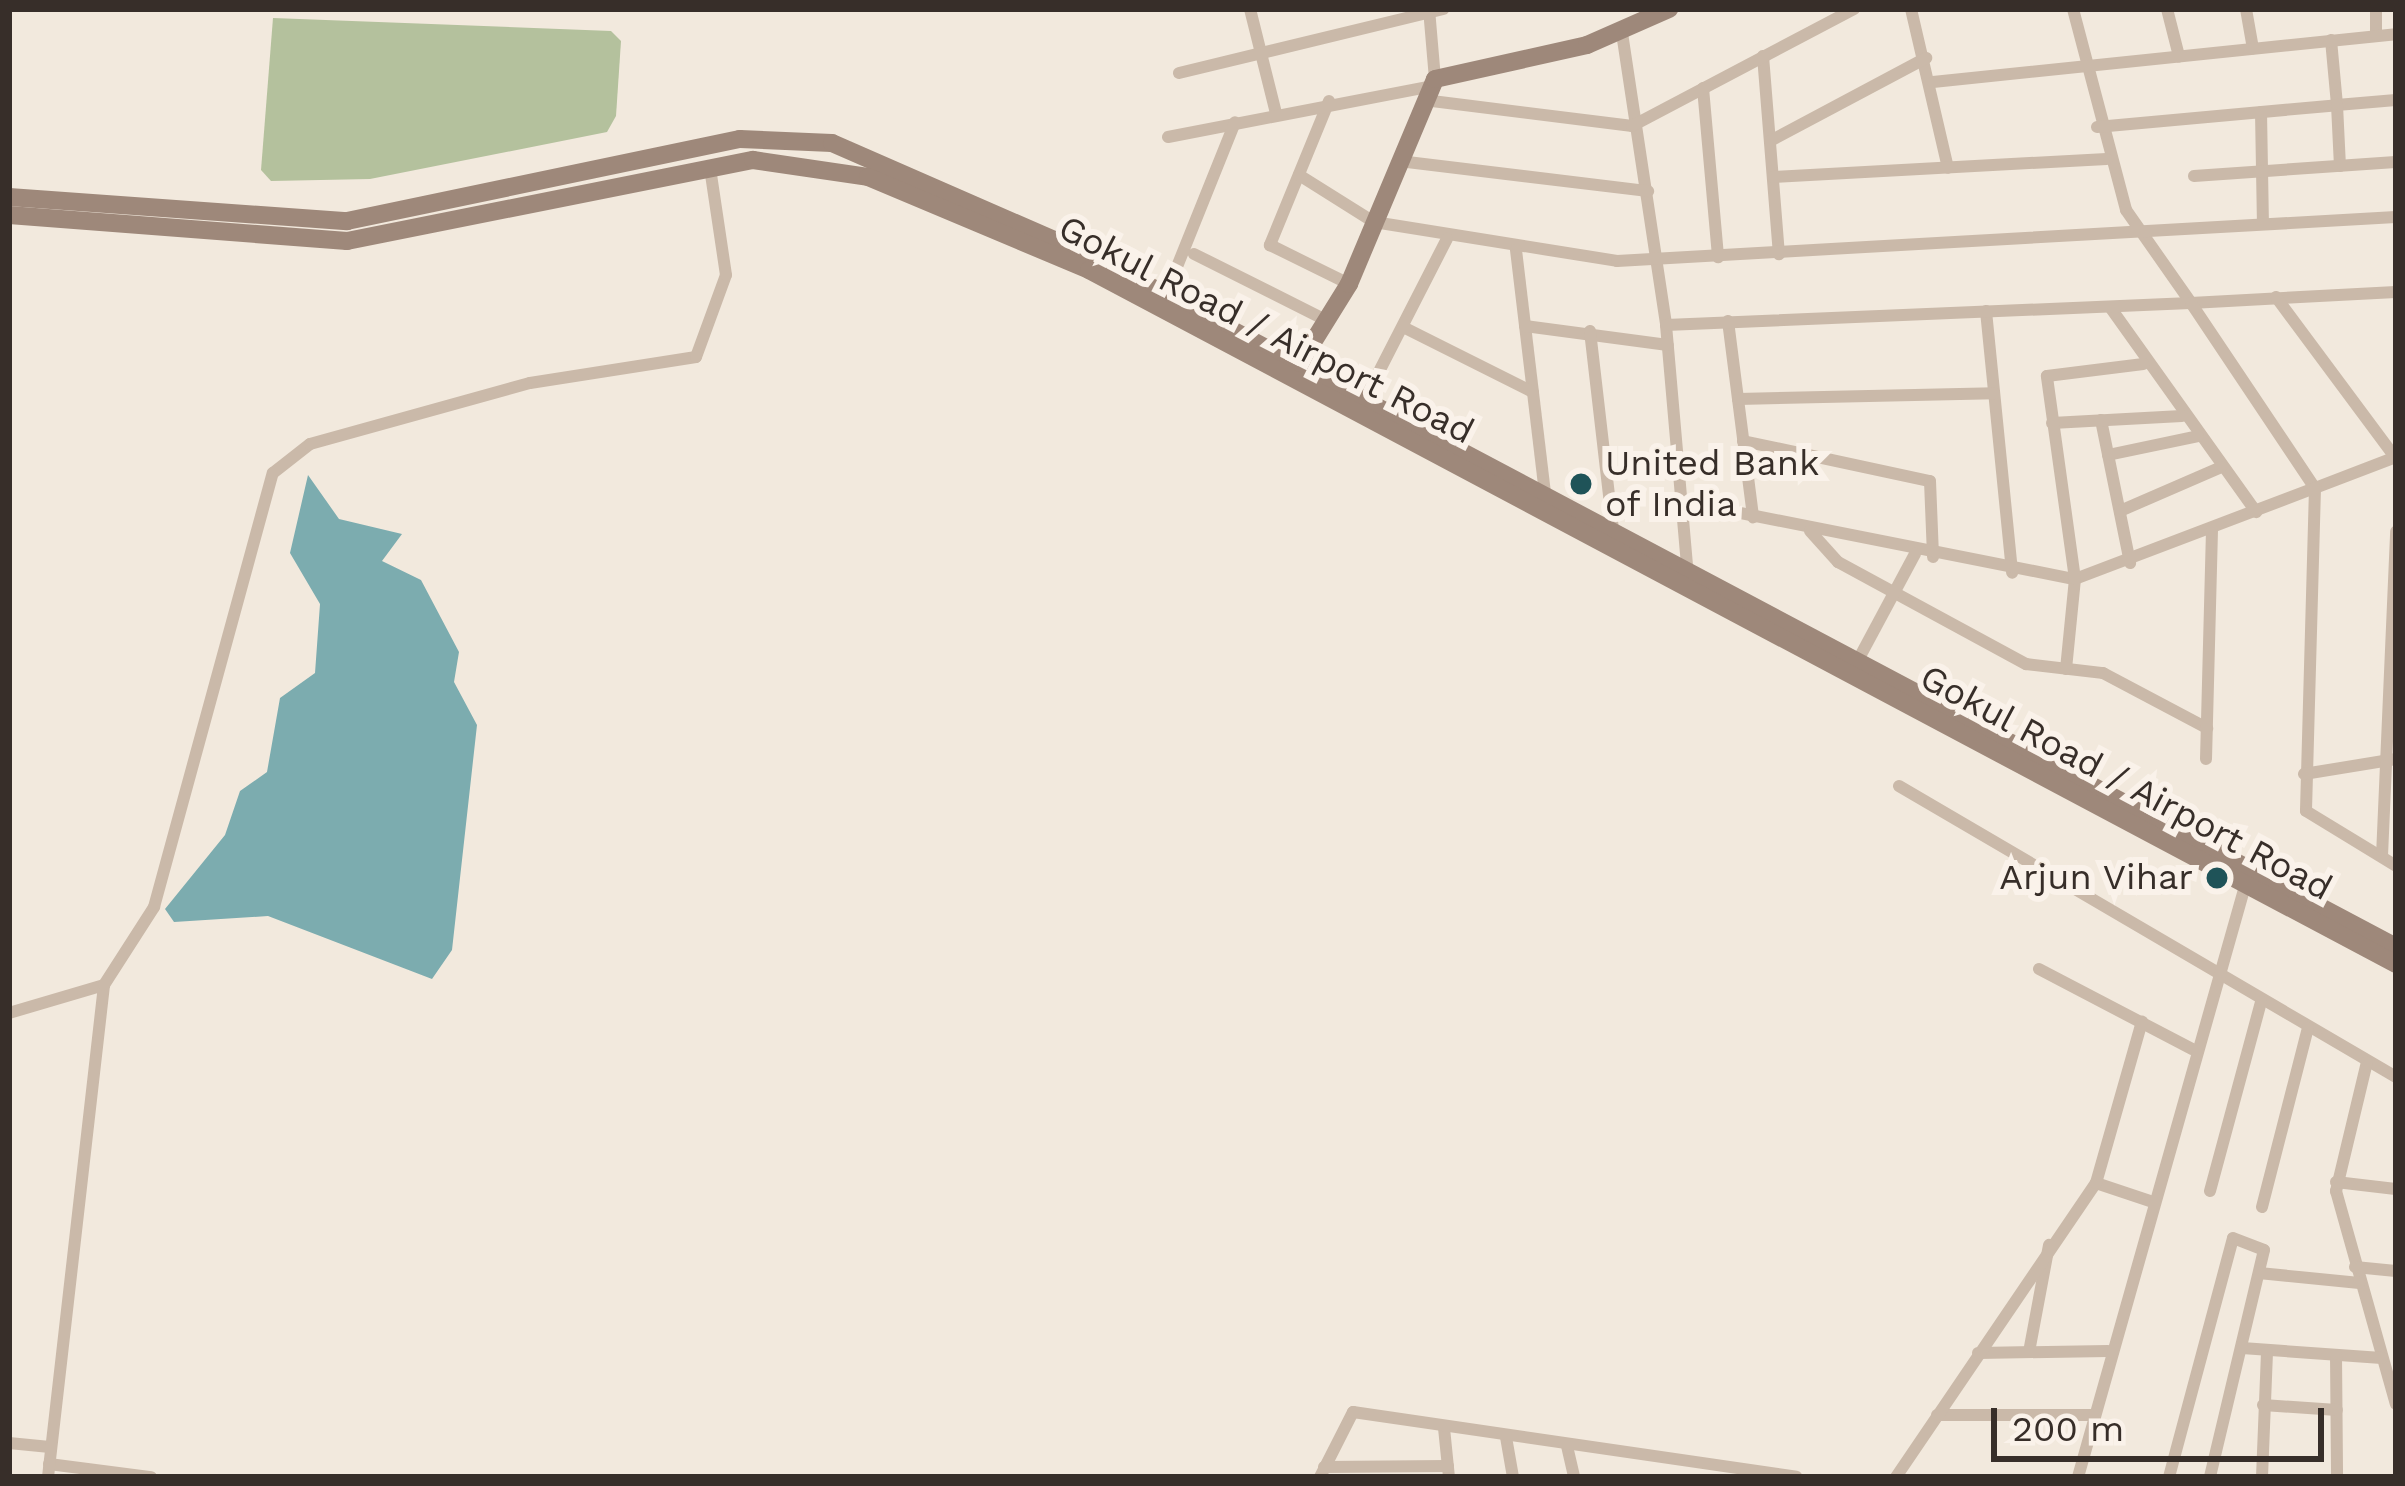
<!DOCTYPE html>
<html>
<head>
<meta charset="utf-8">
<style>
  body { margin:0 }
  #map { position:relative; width:2405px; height:1486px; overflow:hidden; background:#f2e9dd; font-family:"Work Sans",sans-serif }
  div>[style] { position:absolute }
  .green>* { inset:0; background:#b4c19d }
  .water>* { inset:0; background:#7cacaf }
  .street>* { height:12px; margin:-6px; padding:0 6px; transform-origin:6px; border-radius:6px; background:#cab9a9 }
  .secondary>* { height:18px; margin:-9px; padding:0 9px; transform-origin:9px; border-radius:9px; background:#9e887a }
  .dots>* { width:33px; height:33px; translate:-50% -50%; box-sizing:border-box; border:6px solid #faf2ea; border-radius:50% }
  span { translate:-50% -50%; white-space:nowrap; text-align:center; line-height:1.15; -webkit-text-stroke:12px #faf2ea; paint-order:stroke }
  .street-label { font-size:36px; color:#372e29 }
  .poi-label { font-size:36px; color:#372e29 }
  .left { translate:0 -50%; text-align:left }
  .right { translate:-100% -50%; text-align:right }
  .frame { position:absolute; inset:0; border:12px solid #372e29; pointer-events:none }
  .scale { position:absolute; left:1991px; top:1408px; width:333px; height:54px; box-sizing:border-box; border:6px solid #372e29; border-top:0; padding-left:15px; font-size:36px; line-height:42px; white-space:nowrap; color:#372e29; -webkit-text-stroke:9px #faf2ea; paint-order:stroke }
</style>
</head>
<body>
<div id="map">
  <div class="green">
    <div style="clip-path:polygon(273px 18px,611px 31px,621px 41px,616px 116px,607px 132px,370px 179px,271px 181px,261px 170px)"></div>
  </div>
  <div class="water">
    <div style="clip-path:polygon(308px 475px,339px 519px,402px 534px,382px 561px,421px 580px,459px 652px,454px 682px,477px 725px,452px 950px,432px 979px,268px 916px,174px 922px,165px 909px,225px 835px,240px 791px,267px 772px,280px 698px,315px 673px,320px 604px,290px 553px)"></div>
  </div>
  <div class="street">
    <div style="left:1250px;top:9px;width:107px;rotate:76deg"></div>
    <div style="left:1429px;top:9px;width:70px;rotate:85.1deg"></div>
    <div style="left:1911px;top:9px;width:163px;rotate:76.9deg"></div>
    <div style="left:2073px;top:9px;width:208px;rotate:75.2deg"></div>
    <div style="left:2126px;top:210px;width:113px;rotate:55deg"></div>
    <div style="left:2191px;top:303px;width:205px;rotate:-3.1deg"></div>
    <div style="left:2167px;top:9px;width:49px;rotate:75.7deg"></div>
    <div style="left:2246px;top:9px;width:40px;rotate:80deg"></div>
    <div style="left:2376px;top:9px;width:27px;rotate:90deg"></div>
    <div style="left:1622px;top:33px;width:295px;rotate:81.4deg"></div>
    <div style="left:1666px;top:325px;width:255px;rotate:85deg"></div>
    <div style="left:2331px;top:40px;width:65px;rotate:84.7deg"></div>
    <div style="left:2337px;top:105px;width:59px;rotate:-4.8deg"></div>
    <div style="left:1763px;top:56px;width:199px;rotate:85.4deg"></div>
    <div style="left:1179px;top:73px;width:272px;rotate:-13.6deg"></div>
    <div style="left:1933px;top:82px;width:465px;rotate:-5.9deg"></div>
    <div style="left:1703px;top:88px;width:170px;rotate:84.9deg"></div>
    <div style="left:1424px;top:100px;width:210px;rotate:7.1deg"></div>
    <div style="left:1632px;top:126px;width:251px;rotate:-27.8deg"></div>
    <div style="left:1329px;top:101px;width:156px;rotate:112.3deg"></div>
    <div style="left:1270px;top:245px;width:88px;rotate:26.3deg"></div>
    <div style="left:2261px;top:112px;width:111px;rotate:89deg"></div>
    <div style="left:2097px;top:127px;width:241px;rotate:-5.2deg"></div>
    <div style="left:2337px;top:105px;width:61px;rotate:87.2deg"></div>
    <div style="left:1168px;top:137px;width:265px;rotate:-10.9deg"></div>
    <div style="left:1770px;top:141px;width:177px;rotate:-28deg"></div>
    <div style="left:1399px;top:161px;width:251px;rotate:6.9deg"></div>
    <div style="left:1299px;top:175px;width:89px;rotate:32.1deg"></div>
    <div style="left:1374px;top:222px;width:246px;rotate:9.1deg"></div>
    <div style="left:1617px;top:261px;width:780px;rotate:-3.23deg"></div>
    <div style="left:2194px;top:176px;width:202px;rotate:-4deg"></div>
    <div style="left:1773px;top:177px;width:334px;rotate:-3.1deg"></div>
    <div style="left:1516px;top:250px;width:247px;rotate:83.2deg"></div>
    <div style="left:1194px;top:254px;width:148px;rotate:26.6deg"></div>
    <div style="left:1166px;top:294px;width:185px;rotate:-68.1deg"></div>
    <div style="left:2276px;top:297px;width:199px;rotate:53.4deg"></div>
    <div style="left:2110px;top:307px;width:252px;rotate:54.5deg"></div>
    <div style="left:1986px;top:311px;width:263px;rotate:84.3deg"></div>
    <div style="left:1728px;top:321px;width:198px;rotate:82.7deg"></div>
    <div style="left:1666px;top:325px;width:525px;rotate:-2.4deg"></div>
    <div style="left:2191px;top:303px;width:223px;rotate:56.2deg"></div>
    <div style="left:2315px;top:488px;width:87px;rotate:-20.9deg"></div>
    <div style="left:1525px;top:326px;width:144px;rotate:7.6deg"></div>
    <div style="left:1405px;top:328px;width:143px;rotate:26.6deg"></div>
    <div style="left:1590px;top:331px;width:201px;rotate:83.4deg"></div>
    <div style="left:1365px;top:399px;width:180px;rotate:-62.9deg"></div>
    <div style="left:1738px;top:399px;width:256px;rotate:-1.3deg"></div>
    <div style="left:2101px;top:420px;width:146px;rotate:78.5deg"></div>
    <div style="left:2052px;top:423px;width:130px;rotate:-3.1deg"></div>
    <div style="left:1743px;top:441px;width:191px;rotate:12.1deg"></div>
    <div style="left:1930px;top:481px;width:76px;rotate:87.7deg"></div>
    <div style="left:2108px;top:455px;width:92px;rotate:-11.9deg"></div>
    <div style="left:1685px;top:502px;width:398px;rotate:11.2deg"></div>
    <div style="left:2075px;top:579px;width:257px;rotate:-20.8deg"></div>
    <div style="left:2315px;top:488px;width:323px;rotate:91.6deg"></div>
    <div style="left:2306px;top:811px;width:105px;rotate:31.4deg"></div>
    <div style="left:2120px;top:511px;width:110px;rotate:-23.5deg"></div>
    <div style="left:1810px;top:531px;width:42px;rotate:47.9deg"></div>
    <div style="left:1838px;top:562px;width:214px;rotate:28.5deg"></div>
    <div style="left:2026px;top:664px;width:78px;rotate:6.7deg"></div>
    <div style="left:2103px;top:673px;width:118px;rotate:27.9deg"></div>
    <div style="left:1857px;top:662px;width:123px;rotate:-61.8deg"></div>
    <div style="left:2066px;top:669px;width:90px;rotate:-84.3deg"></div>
    <div style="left:2075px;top:579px;width:205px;rotate:-97.9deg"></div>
    <div style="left:2047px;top:376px;width:97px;rotate:-7.1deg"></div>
    <div style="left:2206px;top:759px;width:229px;rotate:-88.5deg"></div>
    <div style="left:2304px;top:774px;width:93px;rotate:-9.3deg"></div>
    <div style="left:1899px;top:786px;width:576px;rotate:30.35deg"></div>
    <div style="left:2382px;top:856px;width:325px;rotate:-87.5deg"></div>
    <div style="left:2039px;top:969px;width:173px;rotate:27.6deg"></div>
    <div style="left:9px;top:1013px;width:99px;rotate:-16.4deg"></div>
    <div style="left:2367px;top:1062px;width:133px;rotate:103.5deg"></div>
    <div style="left:2336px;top:1191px;width:221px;rotate:74.3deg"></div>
    <div style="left:2336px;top:1182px;width:60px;rotate:6.7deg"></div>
    <div style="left:2096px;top:1183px;width:60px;rotate:18.4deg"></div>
    <div style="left:2210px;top:1191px;width:196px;rotate:-74.9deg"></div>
    <div style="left:2262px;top:1207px;width:185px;rotate:-75.6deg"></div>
    <div style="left:2355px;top:1267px;width:41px;rotate:5.6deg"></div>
    <div style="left:2259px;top:1273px;width:101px;rotate:5.7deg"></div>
    <div style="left:2242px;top:1348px;width:140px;rotate:4.1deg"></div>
    <div style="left:2029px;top:1352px;width:109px;rotate:-79.4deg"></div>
    <div style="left:1978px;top:1353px;width:130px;rotate:-0.9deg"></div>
    <div style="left:2336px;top:1355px;width:122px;rotate:89.5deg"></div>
    <div style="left:2263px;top:1405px;width:74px;rotate:3.9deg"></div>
    <div style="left:1937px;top:1415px;width:156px"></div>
    <div style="left:1444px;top:1428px;width:49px;rotate:84.2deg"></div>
    <div style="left:1506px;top:1437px;width:41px;rotate:80.1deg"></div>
    <div style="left:9px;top:1443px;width:41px;rotate:5.6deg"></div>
    <div style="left:1567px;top:1446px;width:32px;rotate:77deg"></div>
    <div style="left:49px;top:1464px;width:103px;rotate:7.3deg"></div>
    <div style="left:1324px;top:1467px;width:124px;rotate:-0.5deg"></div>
    <div style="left:48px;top:1477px;width:495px;rotate:-83.5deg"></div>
    <div style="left:104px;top:985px;width:93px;rotate:-57.3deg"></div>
    <div style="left:154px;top:907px;width:450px;rotate:-74.7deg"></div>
    <div style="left:273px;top:473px;width:47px;rotate:-38.1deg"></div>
    <div style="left:310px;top:444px;width:228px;rotate:-15.5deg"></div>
    <div style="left:530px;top:383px;width:168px;rotate:-8.9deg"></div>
    <div style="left:696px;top:357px;width:87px;rotate:-69.9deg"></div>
    <div style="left:726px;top:275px;width:108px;rotate:-98.5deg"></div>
    <div style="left:1320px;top:1477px;width:73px;rotate:-63.1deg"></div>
    <div style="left:1353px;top:1412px;width:448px;rotate:8.3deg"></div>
    <div style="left:1896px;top:1477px;width:356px;rotate:-55.8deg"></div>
    <div style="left:2096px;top:1183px;width:168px;rotate:-74.1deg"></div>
    <div style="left:2078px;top:1477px;width:621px;rotate:-74.22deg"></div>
    <div style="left:2169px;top:1477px;width:247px;rotate:-75deg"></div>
    <div style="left:2233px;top:1238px;width:33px;rotate:21deg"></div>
    <div style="left:2264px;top:1250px;width:233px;rotate:103.4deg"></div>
    <div style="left:2262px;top:1477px;width:125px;rotate:-87.7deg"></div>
  </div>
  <div class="secondary">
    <div style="left:9px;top:197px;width:339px;rotate:4.1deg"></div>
    <div style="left:347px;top:221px;width:401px;rotate:-11.8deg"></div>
    <div style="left:740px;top:139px;width:92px;rotate:2.5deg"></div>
    <div style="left:832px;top:143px;width:295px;rotate:23.6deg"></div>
    <div style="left:1102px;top:261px;width:1465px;rotate:27.93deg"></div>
    <div style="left:9px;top:215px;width:339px;rotate:4.4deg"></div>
    <div style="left:347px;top:241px;width:414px;rotate:-11.3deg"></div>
    <div style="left:753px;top:160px;width:116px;rotate:8.4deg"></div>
    <div style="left:868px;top:177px;width:240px;rotate:22.8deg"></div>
    <div style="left:1089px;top:270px;width:1480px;rotate:27.97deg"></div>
    <div style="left:1300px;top:363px;width:93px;rotate:-58.2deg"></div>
    <div style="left:1349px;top:284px;width:222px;rotate:-67.2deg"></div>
    <div style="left:1435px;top:79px;width:156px;rotate:-12.6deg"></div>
    <div style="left:1587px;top:45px;width:90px;rotate:-23.7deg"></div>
  </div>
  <div class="dots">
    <div style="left:1581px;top:484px;background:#1f5358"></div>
    <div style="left:2217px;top:878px;background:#1f5358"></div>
  </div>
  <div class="street-label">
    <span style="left:1266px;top:330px;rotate:27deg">Gokul Road / Airport Road</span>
    <span style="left:2126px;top:783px;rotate:28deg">Gokul Road / Airport Road</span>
  </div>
  <div class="poi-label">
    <span class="left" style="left:1605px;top:484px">United Bank<br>of India</span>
    <span class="right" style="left:2193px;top:878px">Arjun Vihar</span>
  </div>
  <div class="frame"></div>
  <div class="scale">200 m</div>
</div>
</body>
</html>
